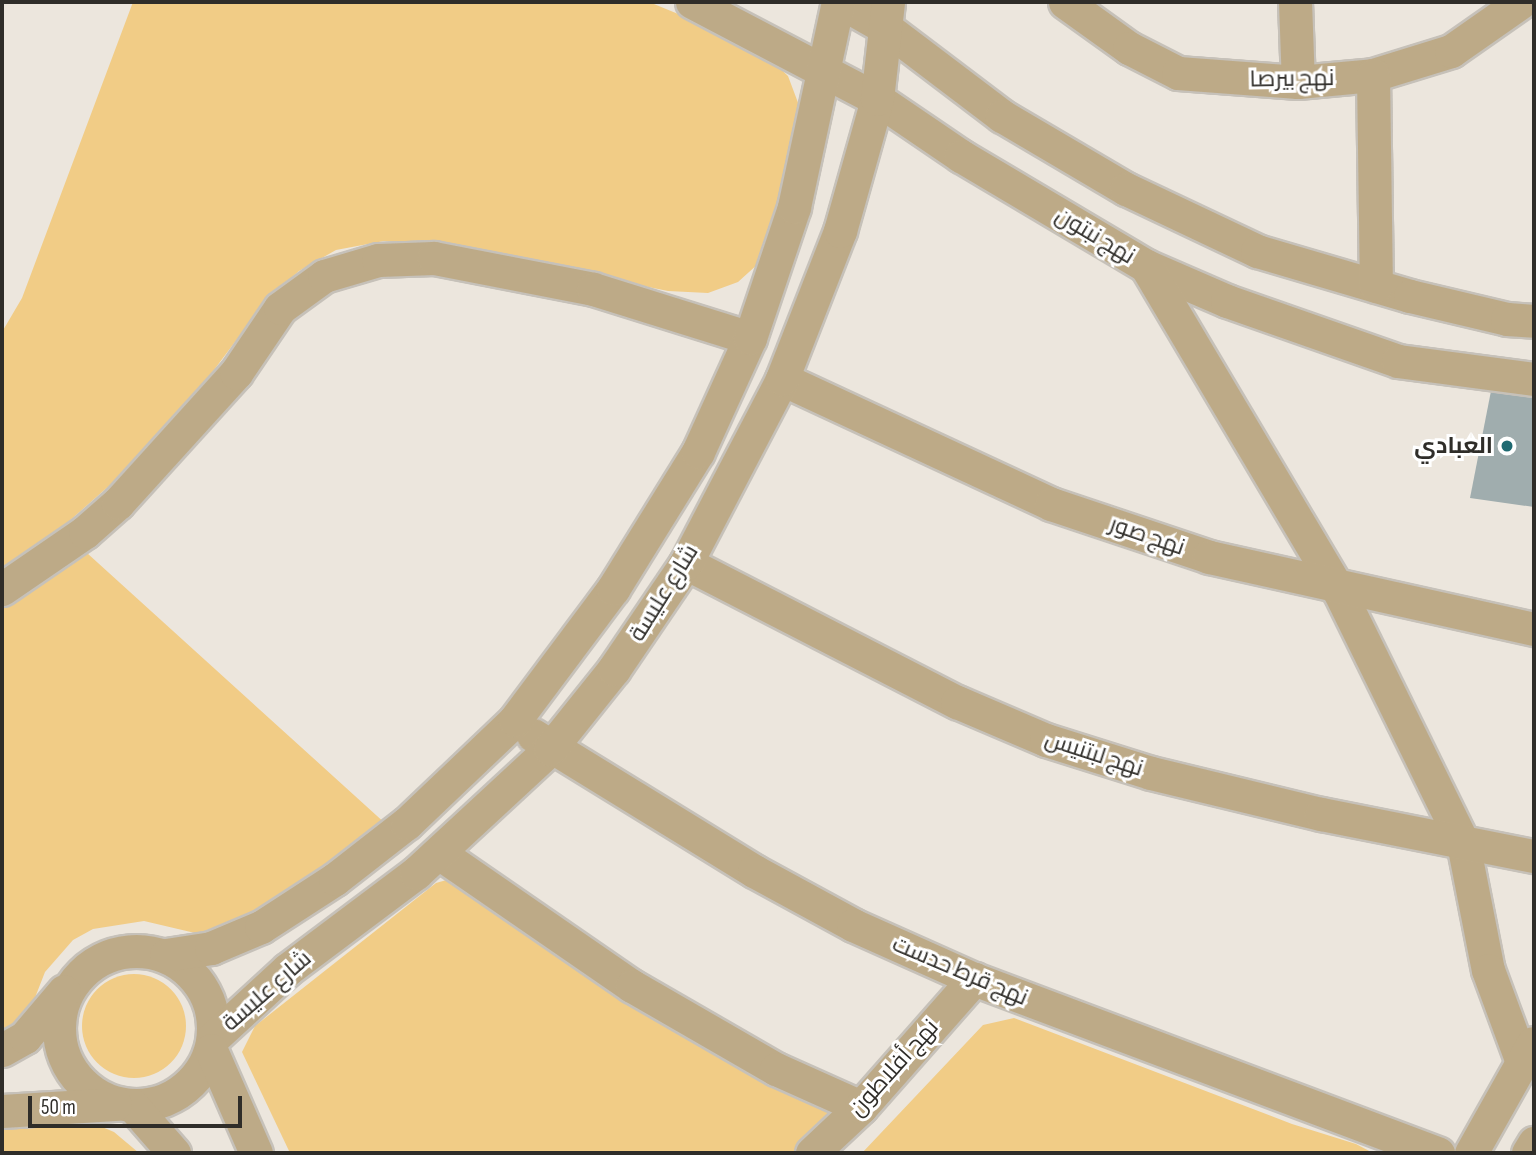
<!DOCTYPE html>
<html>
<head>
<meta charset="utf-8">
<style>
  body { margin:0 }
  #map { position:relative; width:1536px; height:1155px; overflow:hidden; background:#ece6dd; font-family:"Sofia Sans Condensed",Cairo,sans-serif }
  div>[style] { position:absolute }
  .green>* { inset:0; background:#f1cc86 }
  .round { border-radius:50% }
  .building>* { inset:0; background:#a0adae }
  .roads { filter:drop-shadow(2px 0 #c6c1b9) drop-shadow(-2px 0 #c6c1b9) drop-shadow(0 2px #c6c1b9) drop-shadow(0 -2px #c6c1b9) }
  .minor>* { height:33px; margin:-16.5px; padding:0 16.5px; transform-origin:16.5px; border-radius:16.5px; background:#bdaa87 }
  .minor>.ring { margin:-16.5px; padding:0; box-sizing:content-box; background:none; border:33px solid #bdaa87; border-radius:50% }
  .dots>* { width:19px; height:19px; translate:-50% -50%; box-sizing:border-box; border:4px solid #fff; border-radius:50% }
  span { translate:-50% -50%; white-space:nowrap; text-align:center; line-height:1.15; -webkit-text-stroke:6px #fff; paint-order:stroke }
  .street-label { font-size:23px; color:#2f2d29 }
  .poi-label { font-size:23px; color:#2f2d29; font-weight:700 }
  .right { translate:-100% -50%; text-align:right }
  .frame { position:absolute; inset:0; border:4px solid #2f2d29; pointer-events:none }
  .scale { position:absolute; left:28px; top:1096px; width:214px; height:32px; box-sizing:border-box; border:4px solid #2f2d29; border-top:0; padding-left:9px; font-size:21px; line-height:24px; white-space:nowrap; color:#2f2d29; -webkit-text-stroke:5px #fff; paint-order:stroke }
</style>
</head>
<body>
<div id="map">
  <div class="green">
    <div style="clip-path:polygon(133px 2px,649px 2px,727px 34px,767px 56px,788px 76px,800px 108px,801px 136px,759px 263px,738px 282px,708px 293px,668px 291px,447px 246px,384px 241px,336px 250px,299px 271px,267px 299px,202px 386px,110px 485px,67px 523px,2px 571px,2px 332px,22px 298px)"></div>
    <div style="clip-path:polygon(87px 553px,387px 825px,304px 888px,217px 932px,195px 933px,144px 921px,93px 929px,73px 940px,45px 972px,29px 1013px,2px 1036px,2px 607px)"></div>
    <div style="clip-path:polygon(450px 879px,845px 1118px,807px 1153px,290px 1153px,242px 1052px,255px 1026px,436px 883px)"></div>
    <div class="round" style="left:82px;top:974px;width:104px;height:104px"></div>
    <div style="clip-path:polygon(1014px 1018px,1292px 1124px,1356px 1144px,1373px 1153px,862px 1153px,983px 1025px)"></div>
    <div style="clip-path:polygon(83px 1119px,114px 1132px,139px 1153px,2px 1153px,2px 1127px)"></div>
  </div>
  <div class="building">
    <div style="clip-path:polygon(1491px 391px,1534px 393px,1534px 507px,1470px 498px)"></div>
  </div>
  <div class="roads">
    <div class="minor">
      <div style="left:692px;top:2px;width:209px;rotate:27.7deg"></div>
      <div style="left:877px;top:99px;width:102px;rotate:34.2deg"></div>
      <div style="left:961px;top:156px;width:215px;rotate:30.7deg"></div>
      <div style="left:1146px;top:266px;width:88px;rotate:23.4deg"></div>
      <div style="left:1227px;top:301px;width:181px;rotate:19.3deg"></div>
      <div style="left:1398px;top:361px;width:137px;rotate:7.5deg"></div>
      <div style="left:840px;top:2px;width:53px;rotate:29.5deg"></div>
      <div style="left:886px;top:28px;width:146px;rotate:37.2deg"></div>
      <div style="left:1002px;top:116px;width:144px;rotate:30.5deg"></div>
      <div style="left:1126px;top:189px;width:145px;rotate:25.3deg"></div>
      <div style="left:1257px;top:251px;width:159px;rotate:16.4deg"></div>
      <div style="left:1410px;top:296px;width:100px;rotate:13.3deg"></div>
      <div style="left:1507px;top:319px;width:27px;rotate:4deg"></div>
      <div style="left:1065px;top:2px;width:79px;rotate:35.7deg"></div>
      <div style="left:1129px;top:48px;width:55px;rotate:27deg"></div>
      <div style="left:1178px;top:73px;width:120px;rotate:4.3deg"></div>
      <div style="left:1298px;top:82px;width:75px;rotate:-5.3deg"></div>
      <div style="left:1373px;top:75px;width:82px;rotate:-17.1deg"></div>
      <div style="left:1451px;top:51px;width:85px;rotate:-35deg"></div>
      <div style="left:1295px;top:2px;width:80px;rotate:87.9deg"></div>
      <div style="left:1373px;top:75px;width:211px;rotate:89.2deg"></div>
      <div style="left:1146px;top:266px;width:376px;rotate:59.3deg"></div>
      <div style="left:1338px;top:589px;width:283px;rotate:63.8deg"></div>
      <div style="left:1463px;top:843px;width:129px;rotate:78.9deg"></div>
      <div style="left:1488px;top:970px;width:98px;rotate:69.7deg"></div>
      <div style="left:782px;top:379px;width:297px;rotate:24.9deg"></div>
      <div style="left:1051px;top:504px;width:167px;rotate:18.5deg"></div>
      <div style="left:1209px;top:557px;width:333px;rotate:12.5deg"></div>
      <div style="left:686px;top:563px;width:305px;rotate:27.2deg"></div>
      <div style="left:957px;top:702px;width:97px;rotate:23.1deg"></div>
      <div style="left:1046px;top:740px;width:110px;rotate:17.4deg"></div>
      <div style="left:1151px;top:773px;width:175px;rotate:13.6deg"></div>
      <div style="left:1321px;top:814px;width:217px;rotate:11.2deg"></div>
      <div style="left:2px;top:589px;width:101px;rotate:-34.5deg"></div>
      <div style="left:85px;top:532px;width:44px;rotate:-41.3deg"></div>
      <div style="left:118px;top:503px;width:176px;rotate:-47.8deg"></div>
      <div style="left:236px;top:373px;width:78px;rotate:-55.9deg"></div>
      <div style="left:280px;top:308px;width:54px;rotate:-36deg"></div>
      <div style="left:324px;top:276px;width:56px;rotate:-16.5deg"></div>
      <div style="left:378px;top:260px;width:56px;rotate:-2deg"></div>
      <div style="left:434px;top:258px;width:162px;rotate:11deg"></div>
      <div style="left:593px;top:289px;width:164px;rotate:17.3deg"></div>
      <div style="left:533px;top:735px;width:259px;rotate:31.6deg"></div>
      <div style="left:754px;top:871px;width:113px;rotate:28.6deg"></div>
      <div style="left:853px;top:925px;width:133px;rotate:24.1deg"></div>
      <div style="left:974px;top:979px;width:496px;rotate:20.6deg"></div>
      <div style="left:439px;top:853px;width:234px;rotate:34.6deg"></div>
      <div style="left:632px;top:986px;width:166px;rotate:30deg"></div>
      <div style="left:776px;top:1069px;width:93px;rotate:24.1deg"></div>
      <div class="ring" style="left:59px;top:951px;width:121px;height:121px"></div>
      <div style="left:166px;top:955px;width:46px;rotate:-8.8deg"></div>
      <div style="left:211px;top:948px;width:54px;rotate:-22.8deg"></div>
      <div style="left:261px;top:927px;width:88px;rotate:-33deg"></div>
      <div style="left:335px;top:879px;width:91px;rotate:-37.9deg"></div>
      <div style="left:407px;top:823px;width:149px;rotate:-43.6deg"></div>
      <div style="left:515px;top:720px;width:164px;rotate:-53.2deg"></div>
      <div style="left:613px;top:589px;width:161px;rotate:-58.2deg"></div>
      <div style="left:698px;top:452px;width:125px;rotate:-65.5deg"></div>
      <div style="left:750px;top:338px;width:138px;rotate:-71.4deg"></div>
      <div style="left:794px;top:207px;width:210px;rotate:-77.9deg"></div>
      <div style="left:213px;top:1038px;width:102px;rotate:-42.6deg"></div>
      <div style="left:288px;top:969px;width:160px;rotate:-36.9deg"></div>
      <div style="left:416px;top:873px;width:183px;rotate:-42.8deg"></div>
      <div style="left:550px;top:749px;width:102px;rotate:-51.3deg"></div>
      <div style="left:614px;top:669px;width:128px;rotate:-55.8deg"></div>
      <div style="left:686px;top:563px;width:208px;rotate:-62.4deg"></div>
      <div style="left:782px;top:379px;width:159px;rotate:-68.6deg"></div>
      <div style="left:840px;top:231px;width:137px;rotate:-74.3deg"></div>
      <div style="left:877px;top:99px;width:98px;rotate:-83.5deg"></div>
      <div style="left:2px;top:1050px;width:26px;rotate:-29deg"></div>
      <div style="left:25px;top:1037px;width:60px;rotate:-49.7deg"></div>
      <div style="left:211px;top:1050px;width:112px;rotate:66.4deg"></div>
      <div style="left:132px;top:1105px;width:64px;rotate:48.8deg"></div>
      <div style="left:2px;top:1111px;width:113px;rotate:-3.5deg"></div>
      <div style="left:812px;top:1153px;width:67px;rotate:-43.2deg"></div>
      <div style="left:861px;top:1107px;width:171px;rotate:-48.6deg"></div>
      <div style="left:1471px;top:1153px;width:126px;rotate:-60.6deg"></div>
      <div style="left:1528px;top:1153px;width:12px;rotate:-59deg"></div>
    </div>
  </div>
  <div class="dots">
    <div style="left:1507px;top:446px;background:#1e6971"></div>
  </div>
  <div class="street-label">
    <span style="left:1292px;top:79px;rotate:-1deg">نهج بيرصا</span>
    <span style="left:1095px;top:236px;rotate:31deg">نهج نبتون</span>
    <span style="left:1147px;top:536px;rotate:19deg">نهج صور</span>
    <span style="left:664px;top:593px;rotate:-58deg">شارع عليسة</span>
    <span style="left:1094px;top:754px;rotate:18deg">نهج لبتنيس</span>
    <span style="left:960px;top:971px;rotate:23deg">نهج قرط حدست</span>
    <span style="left:267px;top:991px;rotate:-41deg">شارع عليسة</span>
    <span style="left:894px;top:1068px;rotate:-48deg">نهج أفلاطون</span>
  </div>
  <div class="poi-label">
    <span class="right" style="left:1493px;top:446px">العبادي</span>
  </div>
  <div class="frame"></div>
  <div class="scale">50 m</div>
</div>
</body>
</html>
